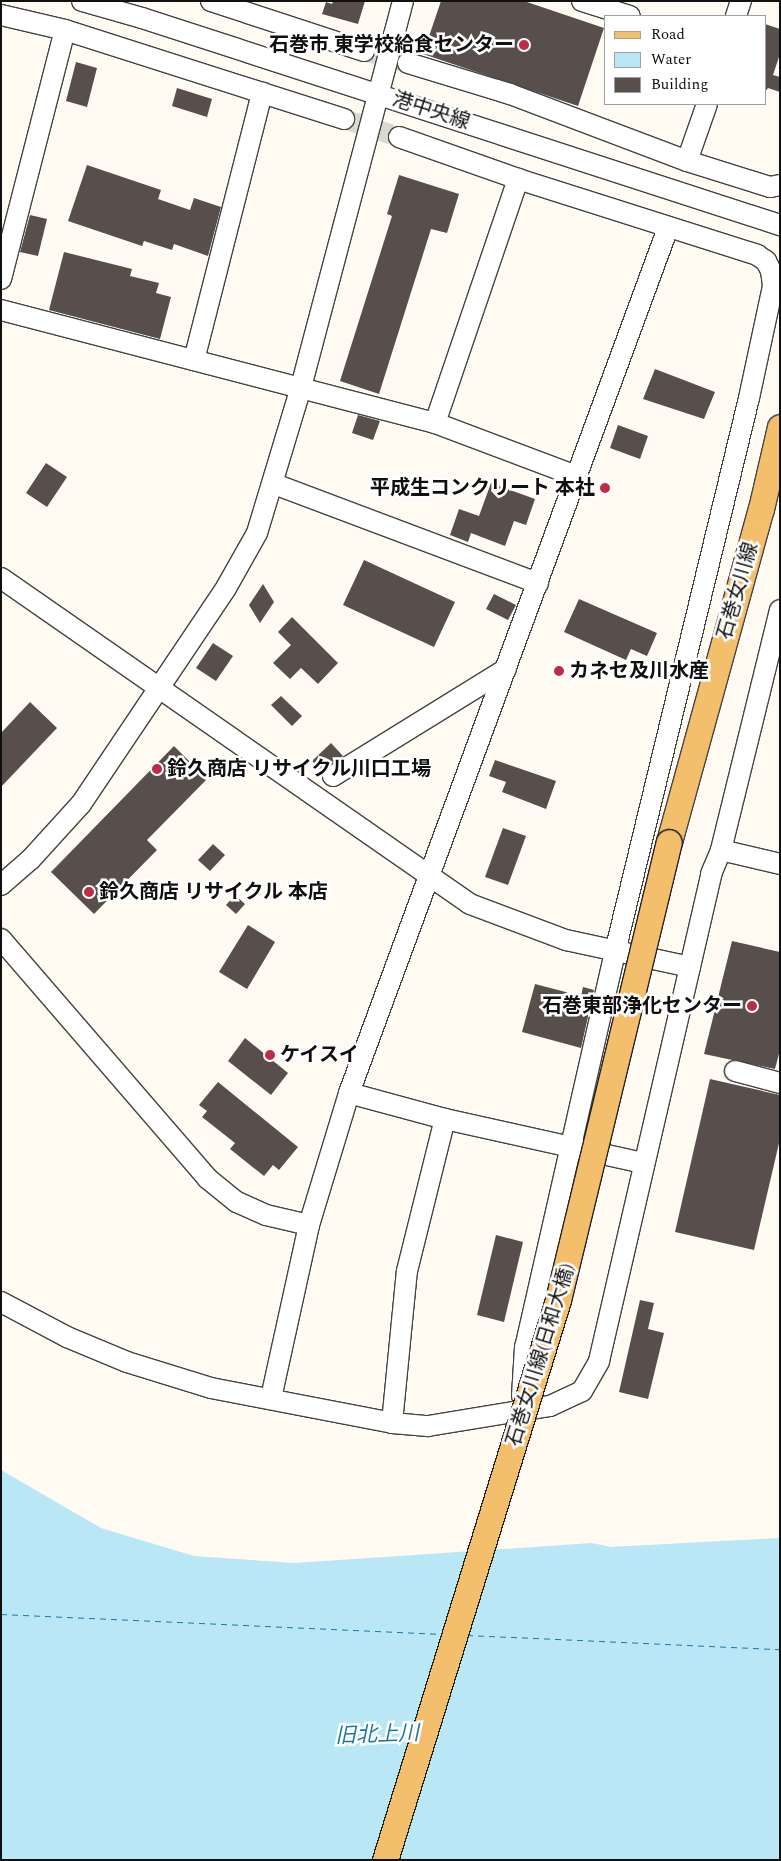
<!DOCTYPE html>
<html>
<head>
<meta charset="utf-8">
<style>
  body { margin:0 }
  #map { position:relative; width:781px; height:1861px; overflow:hidden; background:#fffbf3; font-family:Spectral,"Noto Sans JP",serif }
  div>[style] { position:absolute }
  .water>* { inset:0; background:#b9e7f5 }
  .ferry>* { height:1px; margin-top:-0.5px; transform-origin:0; background:repeating-linear-gradient(90deg,#1b799f 0 6px,transparent 0 11px) }
  .building>* { inset:0; background:#584f4c }
  .minor-tunnel>* { height:20px; margin-top:-10px; transform-origin:0; background:repeating-linear-gradient(90deg,#dbd8d1 0 20px,transparent 0 30px) }
  .roads { filter:drop-shadow(1px 0 #434343) drop-shadow(-1px 0 #434343) drop-shadow(0 1px #434343) drop-shadow(0 -1px #434343) }
  .minor>* { height:20px; margin:-10px; padding:0 10px; transform-origin:10px; border-radius:10px; background:#fff }
  .major>* { height:25px; margin:-12.5px; padding:0 12.5px; transform-origin:12.5px; border-radius:12.5px; background:#f4bf6d }
  .bridges { filter:drop-shadow(1px 0 #212121) drop-shadow(-1px 0 #212121) drop-shadow(0 1px #212121) drop-shadow(0 -1px #212121) }
  .major-bridge>* { height:25px; margin:-12.5px; padding:0 12.5px; transform-origin:12.5px; border-radius:12.5px; background:#f4bf6d }
  .dots>* { width:14px; height:14px; translate:-50% -50%; box-sizing:border-box; border:2px solid #fff; border-radius:50% }
  span { translate:-50% -50%; white-space:nowrap; text-align:center; line-height:1.15; -webkit-text-stroke:5px #fff; paint-order:stroke }
  .poi-label { font-size:20px; color:#101010; font-weight:700 }
  .right { translate:-100% -50%; text-align:right }
  .left { translate:0 -50%; text-align:left }
  .street-label { font-size:20px; color:#101010 }
  .water-label { font-size:21px; color:#1b799f; font-style:italic }
  .frame { position:absolute; inset:0; border:2px solid #101010; pointer-events:none }
  .legend { position:absolute; left:604px; top:15px; width:162px; height:90px; box-sizing:border-box; background:#fff; border:1px solid #9f9f9f; margin:0; padding:6px 9px; list-style:none; font-size:15px; color:#101010 }
  .legend li { display:flex; align-items:center; gap:10px; height:25px }
  .legend b { width:25px; border:1px solid #9f9f9f }
</style>
</head>
<body>
<div id="map">
  <div class="water">
    <div style="clip-path:polygon(1px 1470px,101px 1528px,194px 1556px,294px 1563px,592px 1543px,611px 1547px,780px 1538px,780px 1860px,1px 1860px)"></div>
  </div>
  <div class="ferry">
    <div style="left:1px;top:1614px;width:442px;rotate:2.6deg"></div>
    <div style="left:467px;top:1635px;width:313px;rotate:2.6deg"></div>
  </div>
  <div class="building">
    <div style="clip-path:polygon(333px 1px,365px 1px,358px 24px,322px 14px,326px 2px,332px 4px)"></div>
    <div style="clip-path:polygon(441px 1px,524px 1px,604px 28px,578px 106px,423px 54px)"></div>
    <div style="clip-path:polygon(765px 24px,780px 29px,780px 54px,773px 75px,780px 77px,780px 92px,768px 88px,765px 92px)"></div>
    <div style="clip-path:polygon(76px 62px,97px 68px,87px 107px,66px 101px)"></div>
    <div style="clip-path:polygon(177px 88px,212px 99px,207px 117px,172px 106px)"></div>
    <div style="clip-path:polygon(87px 165px,161px 190px,158px 199px,190px 210px,194px 198px,221px 207px,208px 256px,174px 244px,172px 250px,144px 241px,142px 246px,68px 221px)"></div>
    <div style="clip-path:polygon(399px 175px,459px 194px,447px 233px,431px 229px,379px 394px,340px 381px,392px 216px,387px 214px)"></div>
    <div style="clip-path:polygon(30px 215px,47px 219px,38px 256px,20px 252px)"></div>
    <div style="clip-path:polygon(64px 252px,132px 269px,130px 276px,159px 283px,156px 293px,171px 297px,160px 339px,49px 310px)"></div>
    <div style="clip-path:polygon(655px 369px,715px 392px,704px 419px,643px 399px)"></div>
    <div style="clip-path:polygon(358px 415px,380px 421px,373px 440px,352px 433px)"></div>
    <div style="clip-path:polygon(618px 425px,648px 436px,640px 459px,610px 448px)"></div>
    <div style="clip-path:polygon(46px 463px,67px 477px,47px 507px,26px 493px)"></div>
    <div style="clip-path:polygon(491px 483px,535px 499px,526px 525px,514px 521px,505px 546px,471px 533px,468px 542px,450px 535px,459px 509px,479px 516px)"></div>
    <div style="clip-path:polygon(364px 560px,455px 602px,434px 647px,343px 605px)"></div>
    <div style="clip-path:polygon(263px 584px,274px 602px,260px 623px,249px 605px)"></div>
    <div style="clip-path:polygon(494px 594px,516px 605px,508px 620px,486px 609px)"></div>
    <div style="clip-path:polygon(579px 599px,657px 633px,647px 656px,631px 649px,626px 660px,564px 632px)"></div>
    <div style="clip-path:polygon(292px 617px,338px 663px,318px 684px,301px 668px,290px 679px,273px 663px,291px 645px,278px 632px)"></div>
    <div style="clip-path:polygon(213px 643px,233px 656px,216px 681px,196px 668px)"></div>
    <div style="clip-path:polygon(281px 696px,302px 716px,292px 726px,271px 705px)"></div>
    <div style="clip-path:polygon(30px 702px,57px 728px,1px 787px,1px 733px)"></div>
    <div style="clip-path:polygon(331px 743px,343px 756px,322px 771px,312px 761px)"></div>
    <div style="clip-path:polygon(174px 746px,207px 779px,147px 840px,157px 850px,94px 914px,51px 872px)"></div>
    <div style="clip-path:polygon(495px 760px,556px 781px,546px 809px,502px 792px,506px 782px,489px 776px)"></div>
    <div style="clip-path:polygon(503px 828px,526px 836px,508px 885px,485px 877px)"></div>
    <div style="clip-path:polygon(213px 844px,225px 855px,210px 871px,198px 860px)"></div>
    <div style="clip-path:polygon(235px 895px,245px 904px,236px 914px,226px 905px)"></div>
    <div style="clip-path:polygon(248px 925px,275px 942px,247px 989px,219px 972px)"></div>
    <div style="clip-path:polygon(732px 941px,780px 952px,780px 1050px,775px 1069px,704px 1054px)"></div>
    <div style="clip-path:polygon(535px 984px,581px 996px,583px 987px,594px 990px,581px 1048px,522px 1032px)"></div>
    <div style="clip-path:polygon(245px 1038px,288px 1073px,271px 1095px,228px 1061px)"></div>
    <div style="clip-path:polygon(710px 1079px,780px 1095px,780px 1139px,754px 1250px,675px 1232px)"></div>
    <div style="clip-path:polygon(218px 1082px,298px 1147px,279px 1170px,273px 1165px,264px 1176px,230px 1149px,235px 1143px,202px 1117px,207px 1111px,199px 1105px)"></div>
    <div style="clip-path:polygon(496px 1235px,523px 1242px,504px 1322px,477px 1315px)"></div>
    <div style="clip-path:polygon(640px 1300px,654px 1303px,648px 1329px,664px 1333px,648px 1399px,619px 1392px)"></div>
  </div>
  <div class="minor-tunnel">
    <div style="left:364px;top:51px;width:42px;rotate:15deg"></div>
    <div style="left:344px;top:119px;width:58px;rotate:18.1deg"></div>
  </div>
  <div class="roads">
    <div class="minor">
      <div style="left:82px;top:1px;width:62px;rotate:15.8deg"></div>
      <div style="left:142px;top:18px;width:671px;rotate:17.98deg"></div>
      <div style="left:211px;top:1px;width:161px;rotate:18.1deg"></div>
      <div style="left:582px;top:1px;width:50px;rotate:17.4deg"></div>
      <div style="left:1px;top:15px;width:66px;rotate:13.2deg"></div>
      <div style="left:65px;top:30px;width:293px;rotate:17.7deg"></div>
      <div style="left:736px;top:16px;width:16px;rotate:-72deg"></div>
      <div style="left:408px;top:63px;width:107px;rotate:16.9deg"></div>
      <div style="left:510px;top:94px;width:189px;rotate:20.7deg"></div>
      <div style="left:687px;top:161px;width:87px;rotate:17.4deg"></div>
      <div style="left:770px;top:187px;width:10px;rotate:-11deg"></div>
      <div style="left:399px;top:137px;width:126px;rotate:19.4deg"></div>
      <div style="left:518px;top:179px;width:251px;rotate:17.6deg"></div>
      <div style="left:757px;top:255px;width:11px;rotate:34deg"></div>
      <div style="left:766px;top:261px;width:11px;rotate:63deg"></div>
      <div style="left:771px;top:271px;width:15px;rotate:82deg"></div>
      <div style="left:773px;top:286px;width:115px;rotate:102.1deg"></div>
      <div style="left:749px;top:398px;width:570px;rotate:103.6deg"></div>
      <div style="left:615px;top:952px;width:405px;rotate:102.8deg"></div>
      <div style="left:525px;top:1347px;width:49px;rotate:93.5deg"></div>
      <div style="left:687px;top:161px;width:60px;rotate:-70.7deg"></div>
      <div style="left:1px;top:279px;width:257px;rotate:-75.6deg"></div>
      <div style="left:1px;top:310px;width:448px;rotate:14.6deg"></div>
      <div style="left:435px;top:423px;width:151px;rotate:20.6deg"></div>
      <div style="left:194px;top:360px;width:276px;rotate:-75.7deg"></div>
      <div style="left:435px;top:423px;width:258px;rotate:-71.2deg"></div>
      <div style="left:274px;top:484px;width:282px;rotate:20.6deg"></div>
      <div style="left:1px;top:578px;width:571px;rotate:34.8deg"></div>
      <div style="left:470px;top:904px;width:103px;rotate:20.6deg"></div>
      <div style="left:566px;top:940px;width:127px;rotate:12.3deg"></div>
      <div style="left:333px;top:776px;width:203px;rotate:-31.7deg"></div>
      <div style="left:721px;top:850px;width:61px;rotate:13.3deg"></div>
      <div style="left:1px;top:885px;width:38px;rotate:-41deg"></div>
      <div style="left:30px;top:860px;width:76px;rotate:-47.7deg"></div>
      <div style="left:81px;top:804px;width:260px;rotate:-56.1deg"></div>
      <div style="left:226px;top:588px;width:63px;rotate:-60.6deg"></div>
      <div style="left:257px;top:533px;width:152px;rotate:-73.2deg"></div>
      <div style="left:301px;top:387px;width:399px;rotate:-75.2deg"></div>
      <div style="left:1px;top:939px;width:316px;rotate:49.2deg"></div>
      <div style="left:207px;top:1178px;width:38px;rotate:39deg"></div>
      <div style="left:237px;top:1202px;width:32px;rotate:24deg"></div>
      <div style="left:266px;top:1215px;width:44px;rotate:13.1deg"></div>
      <div style="left:735px;top:1071px;width:47px;rotate:14.9deg"></div>
      <div style="left:349px;top:1093px;width:99px;rotate:15.2deg"></div>
      <div style="left:445px;top:1119px;width:204px;rotate:12.5deg"></div>
      <div style="left:1px;top:1302px;width:75px;rotate:27.9deg"></div>
      <div style="left:67px;top:1337px;width:65px;rotate:22.6deg"></div>
      <div style="left:127px;top:1362px;width:88px;rotate:17.2deg"></div>
      <div style="left:211px;top:1388px;width:184px;rotate:10.9deg"></div>
      <div style="left:392px;top:1423px;width:36px;rotate:5deg"></div>
      <div style="left:428px;top:1426px;width:124px;rotate:-9.3deg"></div>
      <div style="left:550px;top:1406px;width:35px;rotate:-25deg"></div>
      <div style="left:582px;top:1391px;width:34px;rotate:-60deg"></div>
      <div style="left:599px;top:1361px;width:500px;rotate:-77deg"></div>
      <div style="left:711px;top:874px;width:26px;rotate:-67deg"></div>
      <div style="left:721px;top:850px;width:247px;rotate:-76.2deg"></div>
      <div style="left:271px;top:1398px;width:177px;rotate:-77.6deg"></div>
      <div style="left:309px;top:1225px;width:138px;rotate:-73.1deg"></div>
      <div style="left:349px;top:1093px;width:922px;rotate:-69.76deg"></div>
      <div style="left:392px;top:1423px;width:153px;rotate:-84.4deg"></div>
      <div style="left:407px;top:1271px;width:157px;rotate:-76deg"></div>
    </div>
    <div class="major">
      <div style="left:669px;top:842px;width:345px;rotate:-74.6deg"></div>
      <div style="left:761px;top:509px;width:84px;rotate:-77deg"></div>
    </div>
  </div>
  <div class="bridges">
    <div class="major-bridge">
      <div style="left:385px;top:1860px;width:586px;rotate:-72.83deg"></div>
      <div style="left:558px;top:1300px;width:471px;rotate:-76.4deg"></div>
    </div>
  </div>
  <div class="dots">
    <div style="left:524px;top:45px;background:#bd2b47"></div>
    <div style="left:605px;top:488px;background:#bd2b47"></div>
    <div style="left:559px;top:671px;background:#bd2b47"></div>
    <div style="left:157px;top:769px;background:#bd2b47"></div>
    <div style="left:89px;top:892px;background:#bd2b47"></div>
    <div style="left:752px;top:1006px;background:#bd2b47"></div>
    <div style="left:270px;top:1055px;background:#bd2b47"></div>
  </div>
  <div class="poi-label">
    <span class="right" style="left:514px;top:45px">石巻市 東学校給食センター</span>
    <span class="right" style="left:595px;top:488px">平成生コンクリート 本社</span>
    <span class="left" style="left:569px;top:671px">カネセ及川水産</span>
    <span class="left" style="left:167px;top:769px">鈴久商店 リサイクル川口工場</span>
    <span class="left" style="left:99px;top:892px">鈴久商店 リサイクル 本店</span>
    <span class="right" style="left:742px;top:1006px">石巻東部浄化センター</span>
    <span class="left" style="left:280px;top:1055px">ケイスイ</span>
  </div>
  <div class="street-label">
    <span style="left:431px;top:111px;rotate:18deg">港中央線</span>
    <span style="left:738px;top:591px;rotate:-74deg">石巻女川線</span>
    <span style="left:541px;top:1355px;rotate:-73deg">石巻女川線(日和大橋)</span>
  </div>
  <div class="water-label">
    <span style="left:377px;top:1735px;rotate:-2deg">旧北上川</span>
  </div>
  <div class="frame"></div>
  <ul class="legend">
  <li><b style="height:6px;background:#f4bf6d"></b>Road</li>
  <li><b style="height:14px;background:#b9e7f5"></b>Water</li>
  <li><b style="height:14px;background:#584f4c"></b>Building</li>
  </ul>
</div>
</body>
</html>
